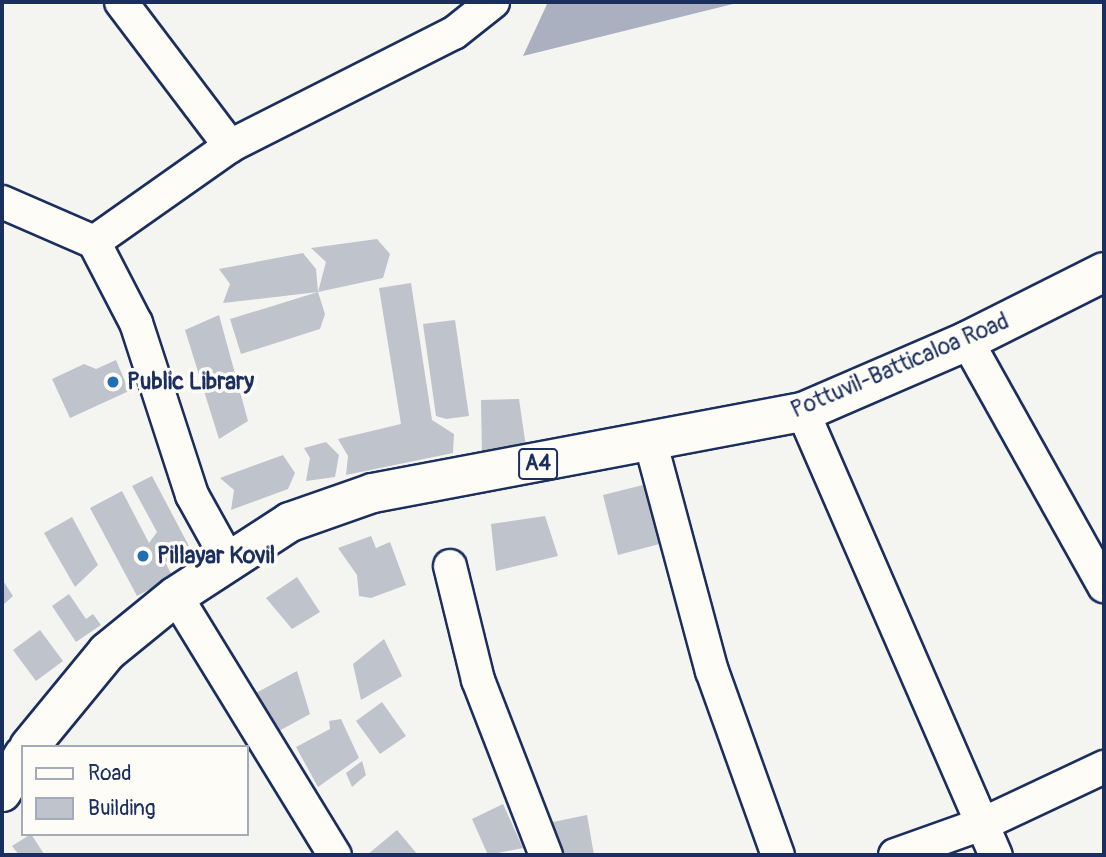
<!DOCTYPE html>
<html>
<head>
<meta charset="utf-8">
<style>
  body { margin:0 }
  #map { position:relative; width:1106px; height:857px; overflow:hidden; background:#f4f4f1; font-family:Pangolin,sans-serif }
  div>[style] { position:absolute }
  .water>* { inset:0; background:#aab0bf }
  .building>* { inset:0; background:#bfc3cc }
  .roads { filter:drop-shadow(2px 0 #1b2f5e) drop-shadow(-2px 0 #1b2f5e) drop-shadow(0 2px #1b2f5e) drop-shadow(0 -2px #1b2f5e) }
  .minor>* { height:32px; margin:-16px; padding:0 16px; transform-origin:16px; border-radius:16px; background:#fdfcf7 }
  .highway>* { height:38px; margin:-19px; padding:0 19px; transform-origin:19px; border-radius:19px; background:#fdfcf7 }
  .dots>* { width:19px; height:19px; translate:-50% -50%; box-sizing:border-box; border:4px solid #fdfcf7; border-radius:50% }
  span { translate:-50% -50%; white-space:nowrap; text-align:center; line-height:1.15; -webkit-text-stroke:7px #fdfcf7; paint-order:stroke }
  .shield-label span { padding:2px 5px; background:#fdfcf7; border:2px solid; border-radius:5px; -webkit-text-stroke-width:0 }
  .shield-label { font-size:21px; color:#1b2f5e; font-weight:700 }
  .street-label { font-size:23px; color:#1b2f5e }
  .poi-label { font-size:23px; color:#1b2f5e; font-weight:700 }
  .left { translate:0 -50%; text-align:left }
  .frame { position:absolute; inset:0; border:4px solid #1b2f5e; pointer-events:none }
  .legend { position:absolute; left:21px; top:745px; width:228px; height:91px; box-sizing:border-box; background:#fdfcf7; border:2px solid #a3aaba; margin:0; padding:9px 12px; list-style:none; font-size:21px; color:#1b2f5e }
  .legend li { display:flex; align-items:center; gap:14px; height:35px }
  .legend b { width:35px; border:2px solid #a3aaba }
</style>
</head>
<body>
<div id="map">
  <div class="water">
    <div style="clip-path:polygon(548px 2px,741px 2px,523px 56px)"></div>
  </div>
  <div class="building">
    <div style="clip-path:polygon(377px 239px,390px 254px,383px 278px,318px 292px,325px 314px,320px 329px,241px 354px,230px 319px,318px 292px,223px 303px,230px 284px,219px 269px,303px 253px,316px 269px,318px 292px,326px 262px,311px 248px)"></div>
    <div style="clip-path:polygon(411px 283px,432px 420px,454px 434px,453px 453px,346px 475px,348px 456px,338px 439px,401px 424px,379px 288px)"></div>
    <div style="clip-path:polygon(219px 315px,248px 421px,219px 439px,185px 330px)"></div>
    <div style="clip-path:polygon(455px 320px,469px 416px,446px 419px,436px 416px,423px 324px)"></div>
    <div style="clip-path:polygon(116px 360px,129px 391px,70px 418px,52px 379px,84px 364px,96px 369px)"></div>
    <div style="clip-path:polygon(519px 399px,526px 447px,482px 456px,481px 400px)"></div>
    <div style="clip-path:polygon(326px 442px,339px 455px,335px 477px,306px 481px,310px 458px,304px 448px)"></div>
    <div style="clip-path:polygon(283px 455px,295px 473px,288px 489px,231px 510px,234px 490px,220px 478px)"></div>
    <div style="clip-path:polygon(152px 476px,190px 548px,165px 562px,173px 577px,137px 596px,90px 508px,122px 491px,149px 543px,157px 532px,132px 486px)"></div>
    <div style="clip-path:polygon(647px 484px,663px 543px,618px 555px,603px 495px)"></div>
    <div style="clip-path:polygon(545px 516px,558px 556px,496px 571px,491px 524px)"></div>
    <div style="clip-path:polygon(72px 517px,98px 565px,75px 587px,44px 533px)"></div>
    <div style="clip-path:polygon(371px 536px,376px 548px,390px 542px,406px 585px,371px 598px,359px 596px,357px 575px,338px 548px)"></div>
    <div style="clip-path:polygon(297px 577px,320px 612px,292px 629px,266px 598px)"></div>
    <div style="clip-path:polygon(2px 579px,13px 596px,2px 606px)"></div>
    <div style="clip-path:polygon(69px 594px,86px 619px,93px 614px,101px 625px,76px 642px,52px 606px)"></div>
    <div style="clip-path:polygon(40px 630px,63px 661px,36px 681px,13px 650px)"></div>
    <div style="clip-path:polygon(384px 639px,402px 676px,361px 700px,353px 664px)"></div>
    <div style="clip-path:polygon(297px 671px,310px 714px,279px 731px,252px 695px)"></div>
    <div style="clip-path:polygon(382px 702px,406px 736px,380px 754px,356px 721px)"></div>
    <div style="clip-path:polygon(341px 719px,359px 758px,318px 787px,296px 747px,330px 729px,329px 721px)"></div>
    <div style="clip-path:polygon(362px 761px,366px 775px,352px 787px,346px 773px)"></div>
    <div style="clip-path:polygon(503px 804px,523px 848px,488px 855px,472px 819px)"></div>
    <div style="clip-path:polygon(587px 815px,594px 855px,555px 855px,548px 823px)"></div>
    <div style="clip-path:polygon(397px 830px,418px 855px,367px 855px)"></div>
    <div style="clip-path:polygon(31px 834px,44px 854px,42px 855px,19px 855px,12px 846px)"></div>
  </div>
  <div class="roads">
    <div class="minor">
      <div style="left:121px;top:2px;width:181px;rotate:52.9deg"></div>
      <div style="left:2px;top:202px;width:100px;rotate:23.5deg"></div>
      <div style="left:967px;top:341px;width:281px;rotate:60.8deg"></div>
      <div style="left:803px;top:412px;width:483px;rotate:66.5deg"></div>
      <div style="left:651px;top:444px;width:235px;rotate:75deg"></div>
      <div style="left:712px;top:671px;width:195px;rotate:70.3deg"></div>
      <div style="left:228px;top:560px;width:74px;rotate:-119deg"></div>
      <div style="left:192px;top:495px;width:181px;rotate:-108deg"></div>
      <div style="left:136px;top:323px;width:91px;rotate:-117.4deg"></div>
      <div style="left:94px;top:242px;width:166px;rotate:-35.2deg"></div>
      <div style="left:230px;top:146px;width:251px;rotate:-26.8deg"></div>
      <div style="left:454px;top:33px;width:50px;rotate:-38.5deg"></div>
      <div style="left:450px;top:566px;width:117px;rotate:76.2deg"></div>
      <div style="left:478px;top:680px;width:188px;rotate:68.8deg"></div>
      <div style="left:176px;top:596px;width:304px;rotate:58.5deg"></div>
      <div style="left:895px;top:855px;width:96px;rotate:-19.6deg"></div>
      <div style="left:985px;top:823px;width:132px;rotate:-25.2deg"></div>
    </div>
    <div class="highway">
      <div style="left:29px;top:747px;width:123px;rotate:-50.6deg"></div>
      <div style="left:107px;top:652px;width:89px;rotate:-39.1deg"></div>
      <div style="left:176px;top:596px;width:136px;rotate:-33deg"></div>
      <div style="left:290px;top:522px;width:88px;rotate:-19.3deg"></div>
      <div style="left:373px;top:493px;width:438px;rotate:-10.7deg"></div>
      <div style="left:803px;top:412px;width:179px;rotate:-23.4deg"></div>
      <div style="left:967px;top:341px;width:153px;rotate:-26.7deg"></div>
      <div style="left:2px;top:792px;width:42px;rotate:-59.7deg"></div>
    </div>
  </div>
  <div class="dots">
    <div style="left:113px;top:382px;background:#1f6fb2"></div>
    <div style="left:143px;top:556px;background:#1f6fb2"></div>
  </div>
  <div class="shield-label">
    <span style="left:538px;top:464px">A4</span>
  </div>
  <div class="street-label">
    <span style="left:900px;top:366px;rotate:-23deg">Pottuvil-Batticaloa Road</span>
  </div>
  <div class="poi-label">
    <span class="left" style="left:127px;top:382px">Public Library</span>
    <span class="left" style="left:157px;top:556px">Pillayar Kovil</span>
  </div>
  <div class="frame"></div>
  <ul class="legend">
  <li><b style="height:9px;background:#fdfcf7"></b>Road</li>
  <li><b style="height:19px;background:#bfc3cc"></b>Building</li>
  </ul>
</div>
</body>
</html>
